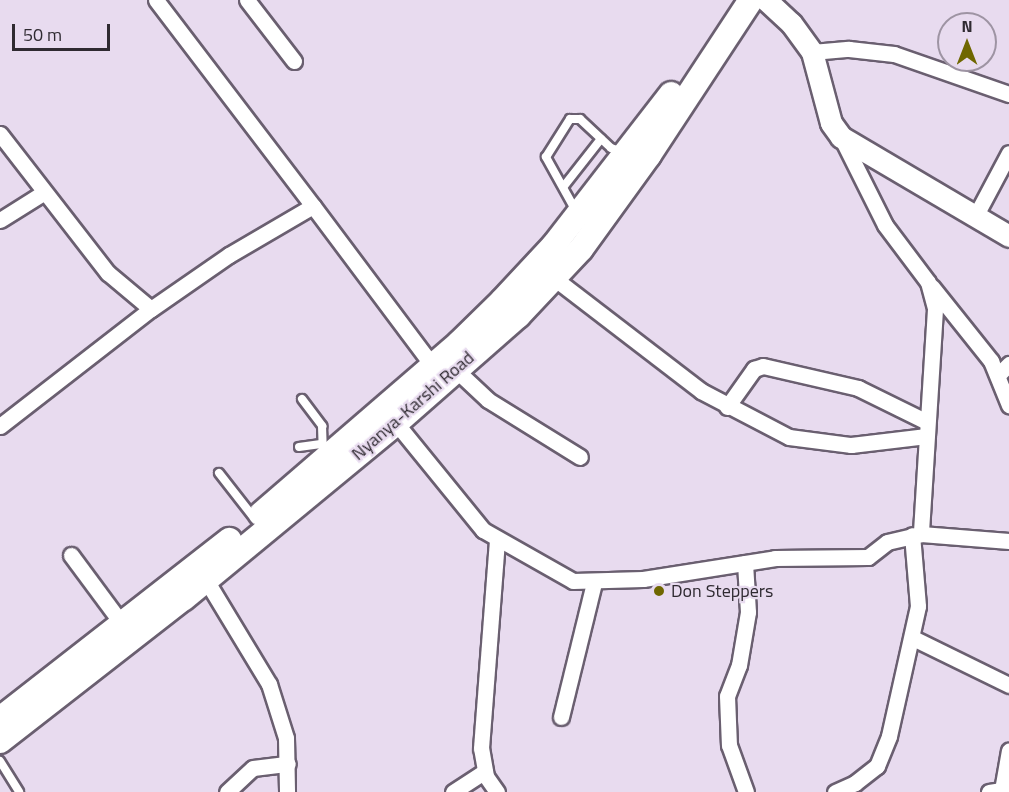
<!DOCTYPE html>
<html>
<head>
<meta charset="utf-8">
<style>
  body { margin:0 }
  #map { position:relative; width:1009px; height:792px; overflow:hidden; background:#e8dbef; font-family:"Titillium Web",sans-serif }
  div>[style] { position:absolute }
  .roads { filter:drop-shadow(2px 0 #6a5f70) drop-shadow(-2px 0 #6a5f70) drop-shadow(0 2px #6a5f70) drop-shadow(0 -2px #6a5f70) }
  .lane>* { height:8px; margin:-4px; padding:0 4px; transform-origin:4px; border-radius:4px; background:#fff }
  .street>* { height:15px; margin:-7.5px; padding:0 7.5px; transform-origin:7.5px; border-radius:7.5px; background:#fff }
  .secondary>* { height:21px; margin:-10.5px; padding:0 10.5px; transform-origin:10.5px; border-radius:10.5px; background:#fff }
  .primary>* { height:24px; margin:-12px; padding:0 12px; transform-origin:12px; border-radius:12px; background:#fff }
  .dots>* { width:16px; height:16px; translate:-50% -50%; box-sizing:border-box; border:3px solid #e8dbef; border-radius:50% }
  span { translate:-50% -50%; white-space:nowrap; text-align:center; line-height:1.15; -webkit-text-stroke:4.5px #e8dbef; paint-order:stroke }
  .street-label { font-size:18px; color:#2f2a31 }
  .poi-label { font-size:18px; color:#2f2a31 }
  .left { translate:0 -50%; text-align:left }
  .north { position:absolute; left:937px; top:12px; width:60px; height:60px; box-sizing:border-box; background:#e8dbef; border:2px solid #9e94a3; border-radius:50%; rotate:0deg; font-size:16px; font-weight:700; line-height:24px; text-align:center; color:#2f2a31 }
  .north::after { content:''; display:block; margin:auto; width:21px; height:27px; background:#6f6700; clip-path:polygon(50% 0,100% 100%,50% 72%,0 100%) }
  .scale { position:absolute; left:12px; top:24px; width:98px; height:27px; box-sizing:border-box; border:3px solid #2f2a31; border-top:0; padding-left:8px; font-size:18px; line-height:21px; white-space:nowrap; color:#2f2a31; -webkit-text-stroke:4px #e8dbef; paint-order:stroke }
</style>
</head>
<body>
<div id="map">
  <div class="roads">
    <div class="lane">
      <div style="left:564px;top:186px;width:60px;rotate:-51.8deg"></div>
      <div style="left:576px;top:211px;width:62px;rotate:-119.1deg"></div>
      <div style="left:546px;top:157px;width:45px;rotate:-57.7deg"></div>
      <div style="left:570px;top:119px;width:10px"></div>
      <div style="left:580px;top:119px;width:42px;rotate:43.1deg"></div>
      <div style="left:611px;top:148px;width:13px;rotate:18deg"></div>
      <div style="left:302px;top:399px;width:34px;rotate:53deg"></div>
      <div style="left:322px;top:426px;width:28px;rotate:88deg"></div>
      <div style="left:299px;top:447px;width:22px;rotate:-8deg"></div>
      <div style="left:219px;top:473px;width:58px;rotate:52deg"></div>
      <div style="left:0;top:761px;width:36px;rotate:58deg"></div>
    </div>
    <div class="street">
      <div style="left:156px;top:0;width:259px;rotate:52.7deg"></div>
      <div style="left:247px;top:0;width:77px;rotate:52.4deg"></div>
      <div style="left:812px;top:52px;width:37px;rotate:-5deg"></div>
      <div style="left:849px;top:49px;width:45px;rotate:6.3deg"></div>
      <div style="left:894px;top:54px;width:122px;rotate:19.2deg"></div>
      <div style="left:0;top:134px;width:176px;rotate:52.2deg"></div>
      <div style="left:108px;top:273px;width:56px;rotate:39.9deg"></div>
      <div style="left:841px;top:137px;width:98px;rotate:63.4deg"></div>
      <div style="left:885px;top:225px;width:71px;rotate:53deg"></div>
      <div style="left:928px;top:282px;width:28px;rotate:75deg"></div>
      <div style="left:935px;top:309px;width:225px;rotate:93.6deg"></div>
      <div style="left:976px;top:215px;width:70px;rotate:-62deg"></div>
      <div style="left:0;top:220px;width:51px;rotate:-32.1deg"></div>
      <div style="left:554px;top:278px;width:185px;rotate:37.5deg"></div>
      <div style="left:701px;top:391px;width:99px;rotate:27.6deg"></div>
      <div style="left:789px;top:437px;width:63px;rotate:7.4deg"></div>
      <div style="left:851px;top:445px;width:76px;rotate:-6.8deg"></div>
      <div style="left:932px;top:287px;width:95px;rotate:51.4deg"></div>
      <div style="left:991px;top:361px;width:48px;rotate:67.8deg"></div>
      <div style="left:455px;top:369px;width:45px;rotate:43.2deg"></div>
      <div style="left:488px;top:400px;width:108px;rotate:31.8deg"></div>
      <div style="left:998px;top:375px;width:16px;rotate:-45deg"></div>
      <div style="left:727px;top:407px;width:47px;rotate:-54.6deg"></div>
      <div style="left:754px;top:369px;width:9px;rotate:-18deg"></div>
      <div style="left:763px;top:366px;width:98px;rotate:13deg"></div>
      <div style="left:858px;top:388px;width:77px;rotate:26.2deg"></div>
      <div style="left:396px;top:423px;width:138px;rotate:50.9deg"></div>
      <div style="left:483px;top:530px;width:103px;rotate:29.5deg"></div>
      <div style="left:573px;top:581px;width:70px;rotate:-1.6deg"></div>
      <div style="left:643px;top:579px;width:134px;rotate:-9deg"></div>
      <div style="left:775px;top:558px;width:93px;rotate:-0.6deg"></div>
      <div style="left:868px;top:557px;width:24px;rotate:-38deg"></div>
      <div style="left:887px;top:542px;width:35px;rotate:-13deg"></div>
      <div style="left:921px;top:534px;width:88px;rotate:4.5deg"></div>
      <div style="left:0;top:426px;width:191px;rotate:-37.8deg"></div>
      <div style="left:151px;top:309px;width:95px;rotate:-34.7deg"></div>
      <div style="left:229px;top:255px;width:97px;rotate:-30.3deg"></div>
      <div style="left:313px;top:206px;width:199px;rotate:53.2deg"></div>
      <div style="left:71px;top:555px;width:86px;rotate:53.5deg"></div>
      <div style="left:745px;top:563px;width:49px;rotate:86.5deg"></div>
      <div style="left:748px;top:612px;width:54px;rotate:99.6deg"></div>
      <div style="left:739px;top:665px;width:33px;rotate:111deg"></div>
      <div style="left:727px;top:696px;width:49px;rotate:87.7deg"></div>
      <div style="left:729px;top:745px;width:50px;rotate:70.1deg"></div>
      <div style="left:206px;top:580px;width:122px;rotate:58.8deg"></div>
      <div style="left:269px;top:684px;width:57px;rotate:72.5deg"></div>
      <div style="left:286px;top:738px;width:54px;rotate:88.9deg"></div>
      <div style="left:913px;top:638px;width:107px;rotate:26.1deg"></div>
      <div style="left:561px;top:717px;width:138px;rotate:-76.2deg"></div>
      <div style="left:227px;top:792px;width:35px;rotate:-43deg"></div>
      <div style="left:253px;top:768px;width:35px;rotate:-7deg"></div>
      <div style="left:453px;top:792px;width:38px;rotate:-33deg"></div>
      <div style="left:497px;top:792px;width:19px;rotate:-125deg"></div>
      <div style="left:486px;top:776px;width:28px;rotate:-100deg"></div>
      <div style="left:481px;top:748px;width:209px;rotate:-85.6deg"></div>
      <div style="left:835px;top:792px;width:22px;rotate:-24deg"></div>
      <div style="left:855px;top:783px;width:28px;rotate:-38deg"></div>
      <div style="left:877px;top:766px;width:32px;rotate:-68deg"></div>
      <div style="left:889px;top:736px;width:133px;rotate:-77.4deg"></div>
      <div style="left:918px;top:606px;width:71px;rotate:-94.8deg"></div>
      <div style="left:989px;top:792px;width:13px;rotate:-9deg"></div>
      <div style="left:1002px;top:790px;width:40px;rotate:-80deg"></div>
    </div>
    <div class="secondary">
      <div style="left:766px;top:0;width:34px;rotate:43deg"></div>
      <div style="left:791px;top:23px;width:36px;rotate:54deg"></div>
      <div style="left:812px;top:52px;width:73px;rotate:75deg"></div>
      <div style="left:831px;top:123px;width:17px;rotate:54deg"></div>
      <div style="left:841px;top:137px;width:195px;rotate:30.5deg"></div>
    </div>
    <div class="primary">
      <div style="left:261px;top:514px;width:262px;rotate:-40.8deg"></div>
      <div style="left:459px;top:343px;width:60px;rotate:-44.3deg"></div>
      <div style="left:502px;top:301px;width:76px;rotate:-47.1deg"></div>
      <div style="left:554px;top:245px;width:191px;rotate:-52.2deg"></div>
      <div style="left:0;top:719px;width:291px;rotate:-38deg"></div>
      <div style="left:0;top:741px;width:233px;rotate:-37.9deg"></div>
      <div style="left:184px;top:598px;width:275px;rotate:-39.5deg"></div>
      <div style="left:396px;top:423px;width:162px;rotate:-41.3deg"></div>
      <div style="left:518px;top:316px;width:92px;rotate:-46.8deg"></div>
      <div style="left:581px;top:249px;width:116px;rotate:-54.1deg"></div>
      <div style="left:649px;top:155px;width:186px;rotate:-56.7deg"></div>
    </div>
  </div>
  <div class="dots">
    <div style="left:659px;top:591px;background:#6f6700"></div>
  </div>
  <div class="street-label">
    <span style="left:413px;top:406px;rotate:-41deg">Nyanya-Karshi Road</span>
  </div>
  <div class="poi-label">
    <span class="left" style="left:671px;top:591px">Don Steppers</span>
  </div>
  <div class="north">N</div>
  <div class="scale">50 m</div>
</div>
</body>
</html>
